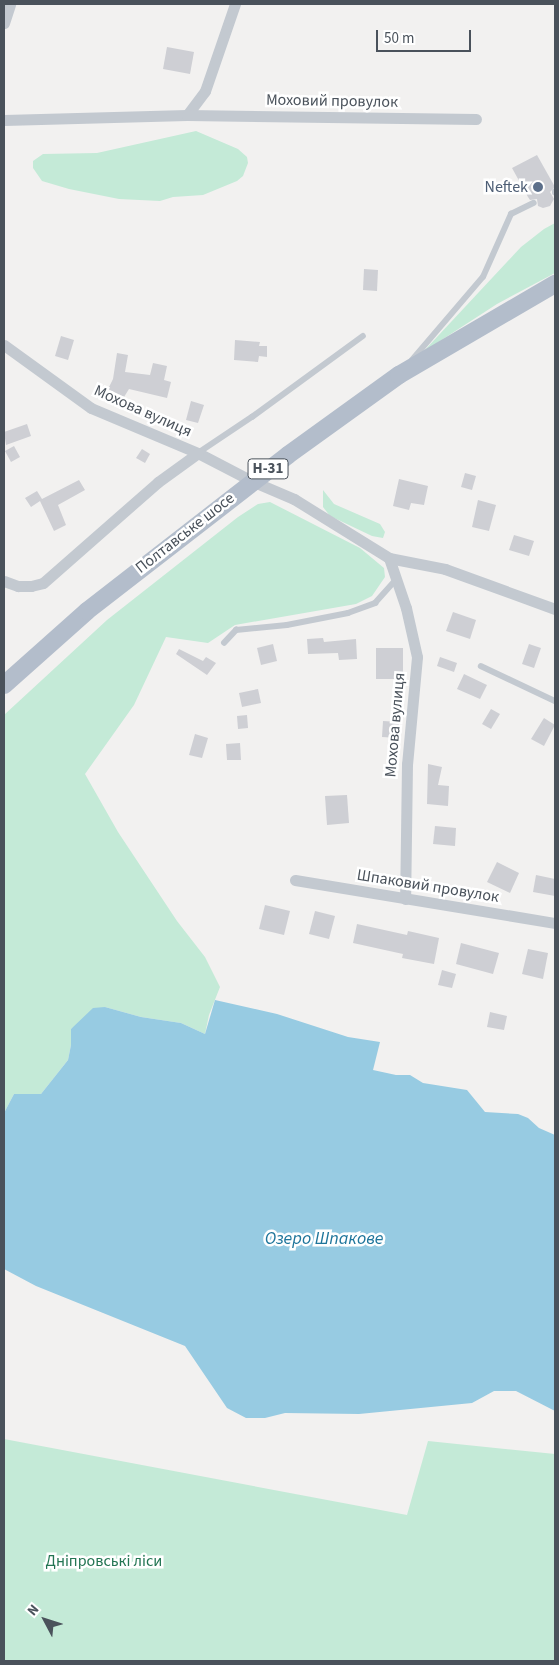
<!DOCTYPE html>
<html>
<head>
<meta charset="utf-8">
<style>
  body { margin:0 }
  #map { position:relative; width:559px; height:1665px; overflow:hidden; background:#f2f1f0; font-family:"Source Sans 3",sans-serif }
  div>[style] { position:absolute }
  .green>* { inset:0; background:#c4ead7 }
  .water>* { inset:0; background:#97cbe2 }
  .building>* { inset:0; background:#cecfd4 }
  .lane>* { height:5.5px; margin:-2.75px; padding:0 2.75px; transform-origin:2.75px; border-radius:2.75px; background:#c3c9d0 }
  .street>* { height:11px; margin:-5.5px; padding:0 5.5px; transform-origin:5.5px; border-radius:5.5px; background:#c3c9d0 }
  .primary>* { height:18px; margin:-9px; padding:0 9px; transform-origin:9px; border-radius:9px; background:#b3bdcb }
  .dots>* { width:14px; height:14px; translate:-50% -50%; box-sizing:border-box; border:2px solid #fff; border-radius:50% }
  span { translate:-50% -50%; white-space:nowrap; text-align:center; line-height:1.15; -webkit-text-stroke:5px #fff; paint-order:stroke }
  .shield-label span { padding:1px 4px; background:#fff; border:1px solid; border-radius:4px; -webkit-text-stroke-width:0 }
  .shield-label { font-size:15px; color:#4a525b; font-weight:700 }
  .street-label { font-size:16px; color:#4a525b }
  .service-label { font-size:16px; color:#4e5e75 }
  .right { translate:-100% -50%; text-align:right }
  .park-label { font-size:16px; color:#237553 }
  .water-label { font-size:18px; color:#1e759b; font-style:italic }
  .frame { position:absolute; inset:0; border:5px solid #4a525b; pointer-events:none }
  .north { position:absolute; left:20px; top:1595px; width:50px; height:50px; -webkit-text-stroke:4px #fff; paint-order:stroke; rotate:310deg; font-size:14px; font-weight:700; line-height:20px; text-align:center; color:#4a525b }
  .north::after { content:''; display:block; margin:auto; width:18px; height:22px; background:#4a525b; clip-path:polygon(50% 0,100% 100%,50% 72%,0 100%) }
  .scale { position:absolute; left:376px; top:30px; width:95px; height:22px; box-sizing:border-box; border:2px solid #4a525b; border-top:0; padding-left:6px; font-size:15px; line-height:18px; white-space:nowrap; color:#4a525b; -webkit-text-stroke:4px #fff; paint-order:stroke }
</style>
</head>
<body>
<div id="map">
  <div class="green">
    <div style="clip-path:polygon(196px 131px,238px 149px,247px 157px,248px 163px,243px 176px,237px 181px,203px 195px,173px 197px,160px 201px,119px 199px,69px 189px,42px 181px,33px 168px,33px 161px,43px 154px,97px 153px)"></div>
    <div style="clip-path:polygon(555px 223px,555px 273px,497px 304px,423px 352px,521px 247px,544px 229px)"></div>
    <div style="clip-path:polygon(323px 490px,334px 504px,380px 524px,385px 532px,383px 538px,372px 536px,330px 516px,323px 507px)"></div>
    <div style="clip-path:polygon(270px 502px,360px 548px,384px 568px,385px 577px,372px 596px,356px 604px,235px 625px,208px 643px,166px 637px,134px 705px,85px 774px,118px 832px,177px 921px,205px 957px,220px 987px,209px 1015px,205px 1034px,181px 1023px,141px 1017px,105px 1007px,71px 1029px,71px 1045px,68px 1060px,41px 1094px,14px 1094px,4px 1113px,4px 715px,107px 620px,238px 517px,258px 504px)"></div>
    <div style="clip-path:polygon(4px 1439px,407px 1515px,428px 1441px,555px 1454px,555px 1661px,4px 1661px)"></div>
  </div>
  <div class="water">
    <div style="clip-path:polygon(215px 1000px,277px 1014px,348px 1037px,380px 1042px,373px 1070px,396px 1075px,410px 1075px,423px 1083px,467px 1090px,485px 1112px,518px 1114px,528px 1118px,539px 1128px,555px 1135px,555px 1411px,516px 1391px,494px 1391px,472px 1403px,359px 1414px,285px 1413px,265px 1418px,246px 1418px,227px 1408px,185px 1346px,36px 1286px,4px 1269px,4px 1113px,14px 1094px,41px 1094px,68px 1060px,71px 1045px,71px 1029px,93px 1008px,105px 1007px,141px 1017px,181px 1023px,205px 1034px)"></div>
  </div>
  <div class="building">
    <div style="clip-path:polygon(167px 47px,194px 52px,190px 74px,163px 69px)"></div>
    <div style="clip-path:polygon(537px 155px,555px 187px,550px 192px,554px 199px,550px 206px,543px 208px,538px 206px,537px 199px,530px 200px,528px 197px,512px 168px)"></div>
    <div style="clip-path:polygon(364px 269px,378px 270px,377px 291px,363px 290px)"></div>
    <div style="clip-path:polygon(61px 336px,74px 340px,68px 360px,55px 356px)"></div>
    <div style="clip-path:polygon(235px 340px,260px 342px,259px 346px,267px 346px,267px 357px,259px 356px,258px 362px,234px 360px)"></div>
    <div style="clip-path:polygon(117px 353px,128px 355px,125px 372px,150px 375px,153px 363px,167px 366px,164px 380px,171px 382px,167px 398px,129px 389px,124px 397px,108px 389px,113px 379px)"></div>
    <div style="clip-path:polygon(191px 401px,204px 405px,198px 423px,186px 420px)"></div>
    <div style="clip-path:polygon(27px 424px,31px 436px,6px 445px,4px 432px)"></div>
    <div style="clip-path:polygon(14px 446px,20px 457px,11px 462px,5px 451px)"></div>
    <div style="clip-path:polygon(142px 449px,150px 454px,145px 463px,136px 458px)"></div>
    <div style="clip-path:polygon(465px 473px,476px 476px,472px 490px,461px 487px)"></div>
    <div style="clip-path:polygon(399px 479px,428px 486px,424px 505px,411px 503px,409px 510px,393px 506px)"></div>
    <div style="clip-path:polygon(79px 480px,85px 490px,58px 505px,66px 525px,54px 531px,40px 501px,31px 507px,25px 498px,37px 491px,42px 499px)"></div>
    <div style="clip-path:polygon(478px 500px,496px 505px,489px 531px,472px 527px)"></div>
    <div style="clip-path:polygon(514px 535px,534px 541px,529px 556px,509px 550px)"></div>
    <div style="clip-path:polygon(453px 612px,476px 620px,470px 639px,446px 631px)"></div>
    <div style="clip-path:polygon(323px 638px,324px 642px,356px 639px,357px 659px,339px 660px,338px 653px,308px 654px,307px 639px)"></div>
    <div style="clip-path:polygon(273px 644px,277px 661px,261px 665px,257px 648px)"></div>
    <div style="clip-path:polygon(529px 644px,541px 648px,534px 668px,522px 664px)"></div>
    <div style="clip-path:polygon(376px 648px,403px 648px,403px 679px,376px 679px)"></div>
    <div style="clip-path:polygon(179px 649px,203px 661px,206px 657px,216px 663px,207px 675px,176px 654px)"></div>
    <div style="clip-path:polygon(440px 657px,457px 663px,454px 672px,437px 666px)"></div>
    <div style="clip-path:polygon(464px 674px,487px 685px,480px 699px,457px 689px)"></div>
    <div style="clip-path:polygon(258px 689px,261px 703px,242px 707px,239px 693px)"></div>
    <div style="clip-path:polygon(491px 709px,500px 714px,491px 729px,482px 724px)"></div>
    <div style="clip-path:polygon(247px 715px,248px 728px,238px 729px,237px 716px)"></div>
    <div style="clip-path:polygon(544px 718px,555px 725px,544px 746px,531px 739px)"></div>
    <div style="clip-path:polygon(383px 721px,399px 722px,398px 738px,382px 737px)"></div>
    <div style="clip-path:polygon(195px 734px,208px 738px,202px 758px,189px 755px)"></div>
    <div style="clip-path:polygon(240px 743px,241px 760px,227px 760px,226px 744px)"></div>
    <div style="clip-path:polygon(428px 764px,442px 767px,438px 785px,449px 786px,448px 806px,427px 804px)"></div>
    <div style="clip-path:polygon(347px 795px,349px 823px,327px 825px,325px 796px)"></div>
    <div style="clip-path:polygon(435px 826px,456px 828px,455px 846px,433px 844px)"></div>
    <div style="clip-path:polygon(497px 862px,519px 873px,510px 893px,487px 882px)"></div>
    <div style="clip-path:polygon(536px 875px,555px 879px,555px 896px,533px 892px)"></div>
    <div style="clip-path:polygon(265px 905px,290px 911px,284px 935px,259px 929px)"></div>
    <div style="clip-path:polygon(315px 911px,335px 916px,329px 939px,309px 934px)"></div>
    <div style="clip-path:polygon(357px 924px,407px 935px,408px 931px,439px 938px,434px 964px,402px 958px,403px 954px,353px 943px)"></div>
    <div style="clip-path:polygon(461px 943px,499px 953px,493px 974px,456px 964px)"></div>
    <div style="clip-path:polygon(528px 949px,548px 953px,543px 979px,522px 974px)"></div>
    <div style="clip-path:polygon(442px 970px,456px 974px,452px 988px,438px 985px)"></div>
    <div style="clip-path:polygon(490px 1012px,507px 1016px,504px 1030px,487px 1027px)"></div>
  </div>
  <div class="lane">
    <div style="left:555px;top:193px;width:1px;rotate:-90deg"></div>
    <div style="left:412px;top:360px;width:109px;rotate:-49.5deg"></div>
    <div style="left:483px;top:277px;width:69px;rotate:-66deg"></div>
    <div style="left:511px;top:214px;width:25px;rotate:-26deg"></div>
    <div style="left:198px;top:453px;width:65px;rotate:-33.7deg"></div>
    <div style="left:252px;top:417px;width:137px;rotate:-36.1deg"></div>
    <div style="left:224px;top:643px;width:18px;rotate:-47deg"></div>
    <div style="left:236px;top:630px;width:51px;rotate:-5.6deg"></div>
    <div style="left:287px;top:625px;width:62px;rotate:-11.1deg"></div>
    <div style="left:348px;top:613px;width:29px;rotate:-20deg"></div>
    <div style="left:375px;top:603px;width:31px;rotate:-48deg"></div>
    <div style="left:481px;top:666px;width:82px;rotate:25.3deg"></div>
  </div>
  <div class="street">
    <div style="left:4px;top:23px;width:20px;rotate:-72deg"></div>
    <div style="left:187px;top:115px;width:30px;rotate:-53deg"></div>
    <div style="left:205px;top:91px;width:92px;rotate:-71deg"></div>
    <div style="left:4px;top:120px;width:183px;rotate:-1.6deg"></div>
    <div style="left:187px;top:115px;width:289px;rotate:0.8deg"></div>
    <div style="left:4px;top:345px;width:107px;rotate:35.9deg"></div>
    <div style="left:91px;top:408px;width:116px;rotate:22.8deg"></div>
    <div style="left:198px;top:453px;width:61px;rotate:27.4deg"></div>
    <div style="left:252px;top:481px;width:46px;rotate:23.2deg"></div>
    <div style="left:294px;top:499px;width:112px;rotate:31.8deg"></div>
    <div style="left:389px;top:558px;width:57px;rotate:11.1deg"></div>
    <div style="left:445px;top:569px;width:117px;rotate:20deg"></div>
    <div style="left:389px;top:558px;width:53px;rotate:71.2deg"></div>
    <div style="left:406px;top:608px;width:50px;rotate:77.3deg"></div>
    <div style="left:417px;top:657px;width:107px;rotate:95.3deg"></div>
    <div style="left:407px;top:764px;width:135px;rotate:90.8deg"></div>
    <div style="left:4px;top:581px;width:15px;rotate:20deg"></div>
    <div style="left:18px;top:586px;width:13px"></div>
    <div style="left:31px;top:586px;width:12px;rotate:-14deg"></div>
    <div style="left:43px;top:583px;width:153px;rotate:-41.3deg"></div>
    <div style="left:158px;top:482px;width:49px;rotate:-35.9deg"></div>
    <div style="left:295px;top:880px;width:264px;rotate:9.4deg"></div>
  </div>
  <div class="primary">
    <div style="left:4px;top:685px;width:111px;rotate:-41.7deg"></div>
    <div style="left:87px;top:611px;width:254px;rotate:-37.8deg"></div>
    <div style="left:288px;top:455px;width:137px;rotate:-35.8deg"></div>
    <div style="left:399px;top:375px;width:181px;rotate:-30.3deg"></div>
  </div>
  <div class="dots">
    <div style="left:538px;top:187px;background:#5c6f8a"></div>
  </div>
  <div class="shield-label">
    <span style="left:268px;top:469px">Н-31</span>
  </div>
  <div class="street-label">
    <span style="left:332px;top:101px;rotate:1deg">Моховий провулок</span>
    <span style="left:143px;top:411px;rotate:24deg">Мохова вулиця</span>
    <span style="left:185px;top:533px;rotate:-38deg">Полтавське шосе</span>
    <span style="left:395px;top:725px;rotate:-85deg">Мохова вулиця</span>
    <span style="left:428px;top:886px;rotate:9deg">Шпаковий провулок</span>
  </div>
  <div class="service-label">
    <span class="right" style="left:528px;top:187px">Neftek</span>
  </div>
  <div class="park-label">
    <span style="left:104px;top:1561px">Дніпровські ліси</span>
  </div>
  <div class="water-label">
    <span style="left:324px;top:1239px">Озеро Шпакове</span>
  </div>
  <div class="frame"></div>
  <div class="north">N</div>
  <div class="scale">50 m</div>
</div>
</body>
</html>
